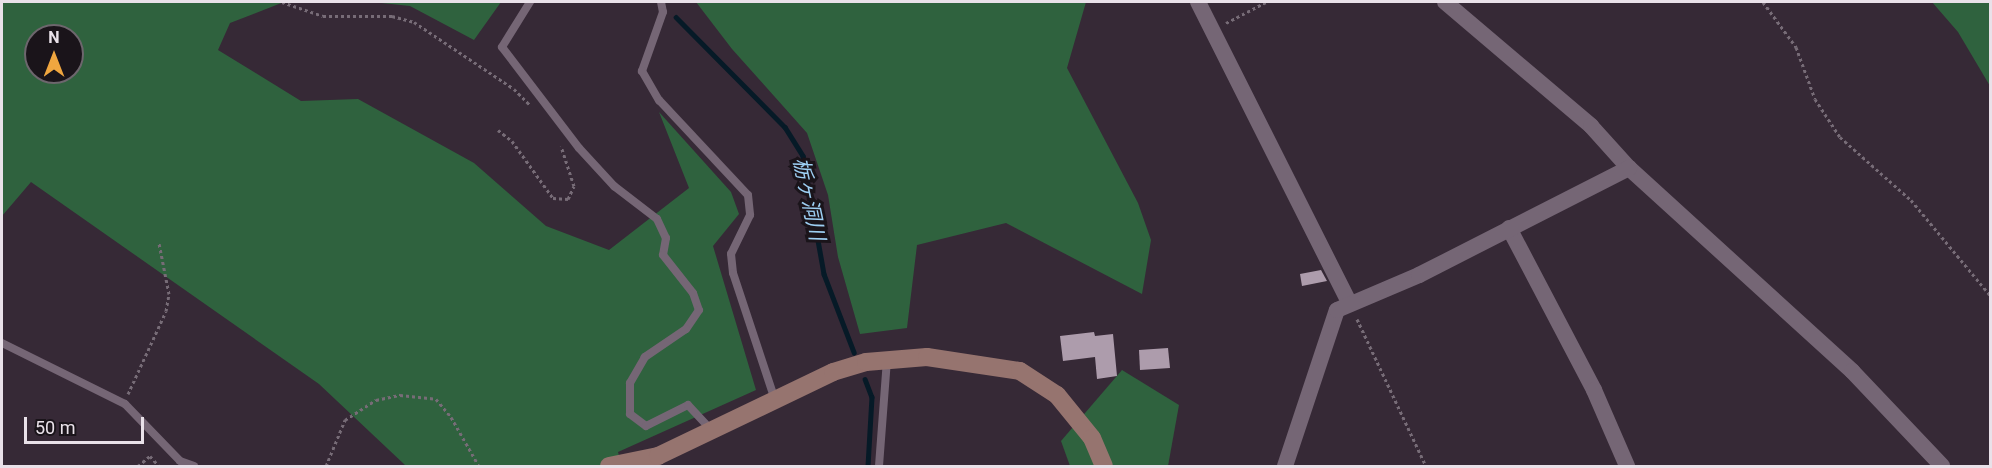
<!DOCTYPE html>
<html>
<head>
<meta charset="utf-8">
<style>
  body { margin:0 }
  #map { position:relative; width:1992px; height:468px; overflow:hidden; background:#362936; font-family:Roboto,"Noto Sans JP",sans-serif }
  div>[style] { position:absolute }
  .green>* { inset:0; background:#2f623e }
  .stream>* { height:4.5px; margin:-2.25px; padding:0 2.25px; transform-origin:2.25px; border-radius:2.25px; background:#061a27 }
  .building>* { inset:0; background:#ad9cac }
  .path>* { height:3px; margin-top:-1.5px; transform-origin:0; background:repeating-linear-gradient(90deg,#776c77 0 3px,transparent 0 6px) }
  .lane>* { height:8px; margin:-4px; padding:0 4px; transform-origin:4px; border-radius:4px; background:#756675 }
  .street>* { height:16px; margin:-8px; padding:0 8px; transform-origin:8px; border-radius:8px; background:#756675 }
  .secondary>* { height:18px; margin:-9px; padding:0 9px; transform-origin:9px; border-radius:9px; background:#96746f }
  span { translate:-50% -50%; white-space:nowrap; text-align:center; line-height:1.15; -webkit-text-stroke:6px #1a141a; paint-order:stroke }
  .water-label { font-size:21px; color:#9dcff3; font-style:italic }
  .frame { position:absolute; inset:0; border:3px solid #e9e1e9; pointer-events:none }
  .north { position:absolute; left:24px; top:24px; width:60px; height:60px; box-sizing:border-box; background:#1a141a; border:2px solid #6d666d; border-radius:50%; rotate:0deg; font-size:16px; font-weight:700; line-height:24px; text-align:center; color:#e9e1e9 }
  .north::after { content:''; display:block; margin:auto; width:21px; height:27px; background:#f0a63f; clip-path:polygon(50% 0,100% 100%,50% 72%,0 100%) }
  .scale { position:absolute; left:24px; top:417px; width:120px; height:27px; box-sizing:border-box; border:3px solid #e9e1e9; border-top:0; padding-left:8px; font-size:18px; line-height:21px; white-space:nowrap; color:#e9e1e9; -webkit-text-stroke:4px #1a141a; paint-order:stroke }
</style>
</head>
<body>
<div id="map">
  <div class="green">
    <div style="clip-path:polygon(evenodd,2px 2px,284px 2px,230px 23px,218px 50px,301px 101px,358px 99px,474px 163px,546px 226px,609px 250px,689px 188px,659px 112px,731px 192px,739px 214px,713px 246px,756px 390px,618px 452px,622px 466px,405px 465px,319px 384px,31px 182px,2px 216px,2px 2px,36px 36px,72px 36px,72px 72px,36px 72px,36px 36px)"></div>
    <div style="clip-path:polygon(372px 2px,501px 2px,474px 40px,410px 6px)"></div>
    <div style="clip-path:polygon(696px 2px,1086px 2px,1067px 68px,1138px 203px,1151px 240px,1142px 294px,1006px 223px,917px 245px,907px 328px,860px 334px,838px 257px,828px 195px,807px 133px,732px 49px)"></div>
    <div style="clip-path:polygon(1932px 2px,1990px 2px,1990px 86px,1958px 32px)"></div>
    <div style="clip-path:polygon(1122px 370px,1179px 405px,1168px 466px,1070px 466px,1061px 441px)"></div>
  </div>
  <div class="stream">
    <div style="left:676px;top:17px;width:155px;rotate:45.3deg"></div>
    <div style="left:785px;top:127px;width:34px;rotate:58deg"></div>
    <div style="left:803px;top:156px;width:120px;rotate:79.9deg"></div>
    <div style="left:824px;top:274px;width:84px;rotate:69deg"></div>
    <div style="left:865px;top:379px;width:19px;rotate:69deg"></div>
    <div style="left:872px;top:397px;width:69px;rotate:93.3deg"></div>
  </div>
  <div class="building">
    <div style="clip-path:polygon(1321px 270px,1327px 281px,1302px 286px,1300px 274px)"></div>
    <div style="clip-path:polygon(1094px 332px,1095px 336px,1113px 334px,1117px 376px,1097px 379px,1095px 357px,1063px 361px,1060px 336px)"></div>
    <div style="clip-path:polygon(1168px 348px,1170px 368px,1140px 370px,1139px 350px)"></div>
  </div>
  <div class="path">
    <div style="left:282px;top:2px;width:43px;rotate:18.9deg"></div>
    <div style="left:323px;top:16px;width:69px"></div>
    <div style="left:392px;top:16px;width:23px;rotate:15deg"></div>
    <div style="left:414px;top:22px;width:120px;rotate:33.8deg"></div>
    <div style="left:514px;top:89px;width:23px;rotate:45deg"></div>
    <div style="left:1763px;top:2px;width:56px;rotate:53.7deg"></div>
    <div style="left:1796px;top:47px;width:55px;rotate:69.9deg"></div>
    <div style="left:1815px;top:99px;width:45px;rotate:56.7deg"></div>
    <div style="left:1840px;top:137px;width:95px;rotate:41.6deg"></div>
    <div style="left:1911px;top:200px;width:124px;rotate:50.3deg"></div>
    <div style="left:1226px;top:23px;width:45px;rotate:-27.7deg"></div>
    <div style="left:498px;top:130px;width:18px;rotate:38deg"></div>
    <div style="left:512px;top:141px;width:70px;rotate:54.3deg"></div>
    <div style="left:553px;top:198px;width:15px;rotate:4deg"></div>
    <div style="left:568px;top:199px;width:14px;rotate:-65deg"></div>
    <div style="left:574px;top:186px;width:42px;rotate:-108deg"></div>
    <div style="left:1357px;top:319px;width:162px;rotate:64.9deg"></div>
    <div style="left:128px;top:394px;width:91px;rotate:-65.4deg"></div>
    <div style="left:166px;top:311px;width:17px;rotate:-80deg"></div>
    <div style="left:169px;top:294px;width:52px;rotate:-101.1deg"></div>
    <div style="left:138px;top:466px;width:16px;rotate:-40deg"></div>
    <div style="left:150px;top:456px;width:13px;rotate:48deg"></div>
    <div style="left:326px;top:466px;width:50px;rotate:-67.6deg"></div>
    <div style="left:345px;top:420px;width:37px;rotate:-33deg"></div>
    <div style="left:376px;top:400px;width:25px;rotate:-12deg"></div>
    <div style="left:400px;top:395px;width:36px;rotate:6deg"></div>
    <div style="left:436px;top:399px;width:23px;rotate:50deg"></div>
    <div style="left:451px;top:417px;width:56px;rotate:60.3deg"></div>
  </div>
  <div class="lane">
    <div style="left:530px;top:2px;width:53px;rotate:121.9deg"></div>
    <div style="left:502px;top:47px;width:127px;rotate:52.7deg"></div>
    <div style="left:579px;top:148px;width:52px;rotate:47.4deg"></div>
    <div style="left:614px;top:186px;width:54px;rotate:37.5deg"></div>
    <div style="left:657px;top:219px;width:21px;rotate:65deg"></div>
    <div style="left:666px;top:238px;width:17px;rotate:100deg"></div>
    <div style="left:663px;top:255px;width:48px;rotate:51.7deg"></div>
    <div style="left:693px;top:293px;width:18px;rotate:71deg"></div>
    <div style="left:699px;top:310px;width:23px;rotate:124deg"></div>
    <div style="left:686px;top:329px;width:50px;rotate:145.7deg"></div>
    <div style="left:645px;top:357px;width:30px;rotate:120deg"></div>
    <div style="left:630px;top:383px;width:31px;rotate:90deg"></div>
    <div style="left:630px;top:414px;width:20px;rotate:37deg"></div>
    <div style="left:646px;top:426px;width:47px;rotate:-26.6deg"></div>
    <div style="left:688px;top:405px;width:34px;rotate:47deg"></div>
    <div style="left:661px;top:2px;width:10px;rotate:79deg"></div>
    <div style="left:663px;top:12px;width:63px;rotate:109.6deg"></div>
    <div style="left:642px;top:71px;width:34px;rotate:60deg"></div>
    <div style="left:659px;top:100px;width:130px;rotate:46.9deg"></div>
    <div style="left:748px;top:195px;width:20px;rotate:84deg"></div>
    <div style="left:750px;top:215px;width:43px;rotate:116deg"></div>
    <div style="left:731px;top:254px;width:19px;rotate:84deg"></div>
    <div style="left:733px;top:273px;width:131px;rotate:71.7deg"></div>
    <div style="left:2px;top:343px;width:137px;rotate:26.4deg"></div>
    <div style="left:125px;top:404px;width:79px;rotate:46deg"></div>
    <div style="left:180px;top:461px;width:15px;rotate:20deg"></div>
    <div style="left:879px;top:466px;width:107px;rotate:-85.7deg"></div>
  </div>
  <div class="street">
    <div style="left:1198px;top:2px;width:338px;rotate:63.3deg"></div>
    <div style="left:1445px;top:2px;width:192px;rotate:40.3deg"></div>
    <div style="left:1591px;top:126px;width:57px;rotate:47.9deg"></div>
    <div style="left:1629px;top:168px;width:302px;rotate:42.3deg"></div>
    <div style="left:1852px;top:371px;width:131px;rotate:46.5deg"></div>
    <div style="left:1509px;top:228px;width:183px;rotate:62.3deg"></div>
    <div style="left:1594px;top:390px;width:83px;rotate:66.5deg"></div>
    <div style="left:1285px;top:466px;width:164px;rotate:-71.6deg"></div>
    <div style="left:1337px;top:310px;width:89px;rotate:-23.1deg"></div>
    <div style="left:1419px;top:275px;width:236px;rotate:-27deg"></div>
  </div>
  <div class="secondary">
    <div style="left:609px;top:466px;width:50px;rotate:-11.5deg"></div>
    <div style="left:658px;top:456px;width:194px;rotate:-25.6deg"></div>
    <div style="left:833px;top:372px;width:34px;rotate:-17deg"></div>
    <div style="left:866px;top:362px;width:61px;rotate:-4.7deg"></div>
    <div style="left:927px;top:357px;width:94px;rotate:8.6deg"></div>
    <div style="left:1020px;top:371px;width:44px;rotate:33deg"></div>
    <div style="left:1057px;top:395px;width:55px;rotate:50.9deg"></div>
    <div style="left:1092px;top:438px;width:30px;rotate:67deg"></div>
  </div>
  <div class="water-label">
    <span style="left:809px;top:199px;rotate:78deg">栃ヶ洞川</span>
  </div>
  <div class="frame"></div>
  <div class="north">N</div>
  <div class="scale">50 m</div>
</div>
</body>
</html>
